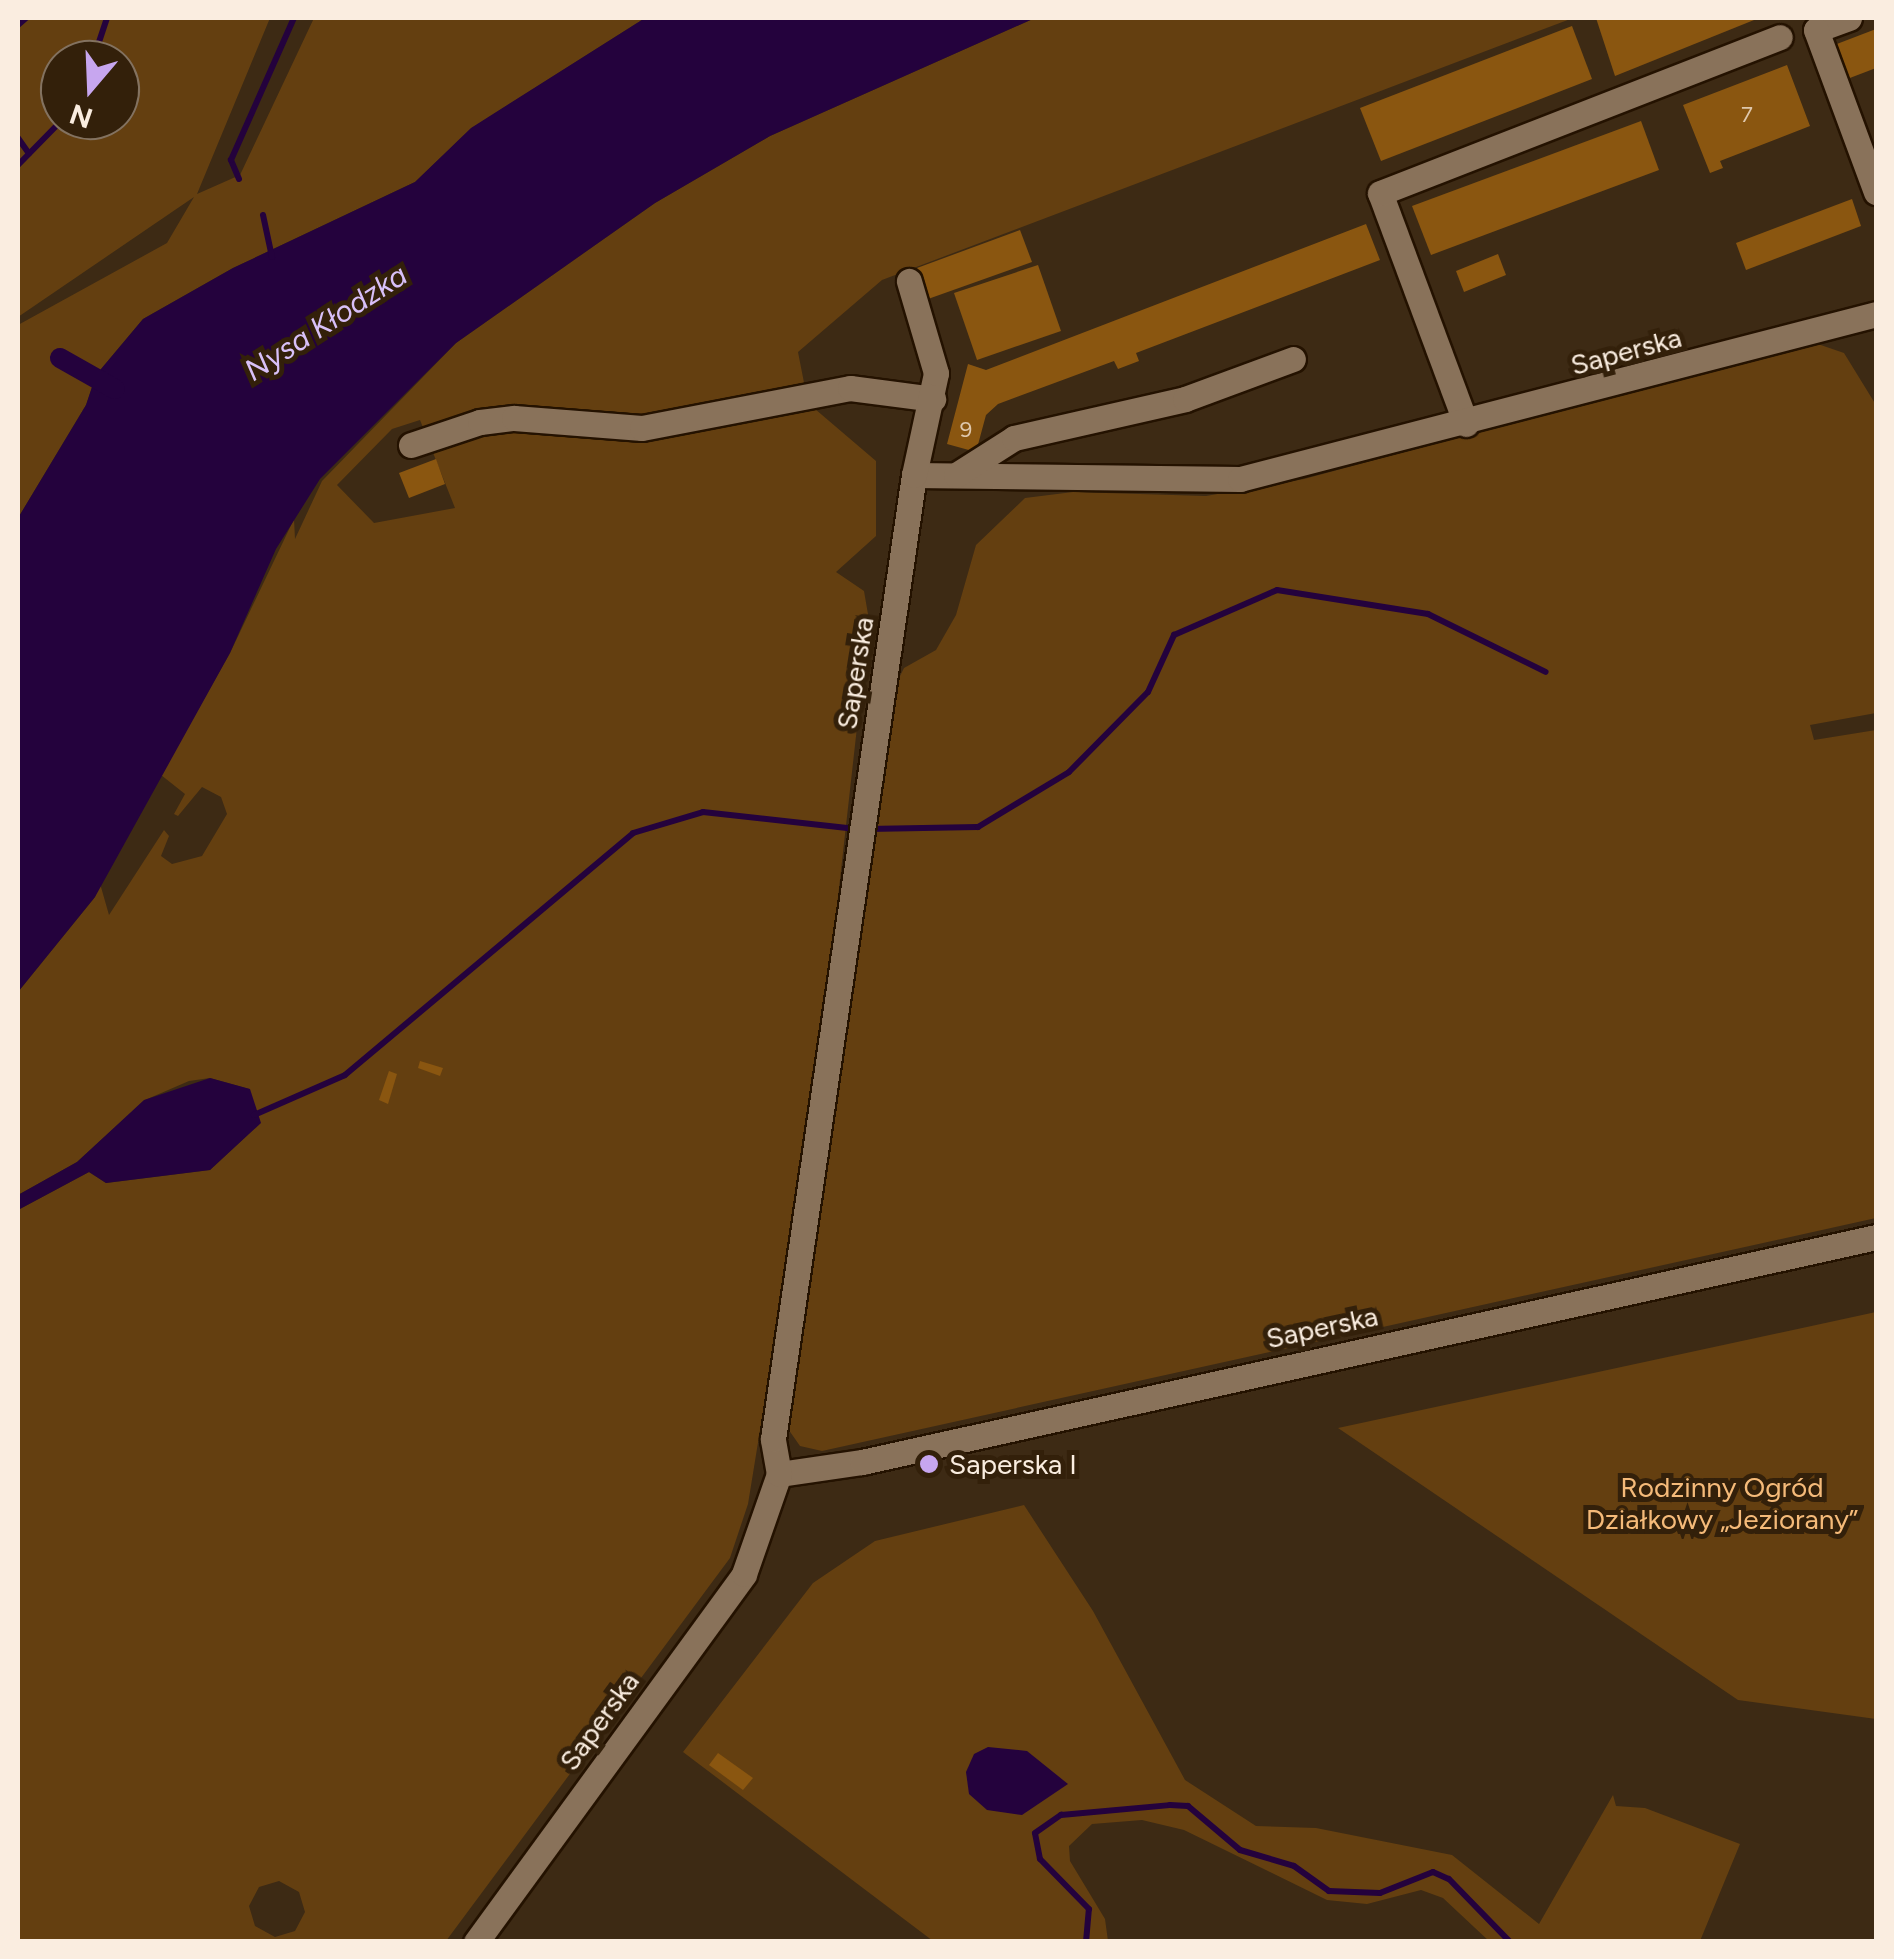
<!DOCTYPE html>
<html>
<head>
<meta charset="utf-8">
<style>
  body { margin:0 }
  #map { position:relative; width:1894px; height:1959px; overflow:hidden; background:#3d2a14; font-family:Figtree,sans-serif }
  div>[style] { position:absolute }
  .green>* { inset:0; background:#643f10 }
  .water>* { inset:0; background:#24023d }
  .stream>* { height:6px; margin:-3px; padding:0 3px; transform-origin:3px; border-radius:3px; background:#24023d }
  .canal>* { height:20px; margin:-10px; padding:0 10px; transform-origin:10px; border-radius:10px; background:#24023d }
  .building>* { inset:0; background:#8a5610 }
  .roads { filter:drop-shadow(2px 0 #241200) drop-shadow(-2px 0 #241200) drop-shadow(0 2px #241200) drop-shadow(0 -2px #241200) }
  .minor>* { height:25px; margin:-12.5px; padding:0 12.5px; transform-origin:12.5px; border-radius:12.5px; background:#89725a }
  .dots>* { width:28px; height:28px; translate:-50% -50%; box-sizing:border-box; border:5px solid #33200a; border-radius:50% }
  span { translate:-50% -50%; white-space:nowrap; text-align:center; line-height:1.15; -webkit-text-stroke:10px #33200a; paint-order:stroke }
  .number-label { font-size:22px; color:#dec7ac }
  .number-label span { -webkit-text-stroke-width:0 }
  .street-label { font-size:28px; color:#faede0 }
  .poi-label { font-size:28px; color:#faede0 }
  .left { translate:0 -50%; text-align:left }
  .park-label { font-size:28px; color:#f5ba79 }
  .water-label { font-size:30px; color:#d8c0f8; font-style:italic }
  .frame { position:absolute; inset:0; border:20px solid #faede0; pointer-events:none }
  .north { position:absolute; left:40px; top:40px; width:100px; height:100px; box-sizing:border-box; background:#33200a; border:2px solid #837260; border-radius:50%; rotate:199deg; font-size:28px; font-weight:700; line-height:40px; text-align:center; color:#faede0 }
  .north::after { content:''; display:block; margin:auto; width:35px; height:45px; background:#c7a6ef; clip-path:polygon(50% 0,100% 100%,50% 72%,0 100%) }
</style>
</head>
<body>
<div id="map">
  <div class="green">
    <div style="clip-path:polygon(evenodd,18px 18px,270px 18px,197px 194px,240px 175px,314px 18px,645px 18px,472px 128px,415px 182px,233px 268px,143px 319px,96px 375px,86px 405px,18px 518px,18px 325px,167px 243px,194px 197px,18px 317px,18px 18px,60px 60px,120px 60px,120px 120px,60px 120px,60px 60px)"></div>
    <div style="clip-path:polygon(evenodd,1035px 18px,1573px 18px,882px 280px,798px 352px,808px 403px,876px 461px,876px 536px,836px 572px,864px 591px,869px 620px,834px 933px,854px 936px,890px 696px,904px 668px,936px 650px,956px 615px,976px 545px,1025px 498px,1073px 492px,1206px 496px,1304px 479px,1812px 342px,1844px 353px,1876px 405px,1876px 713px,1810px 725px,1814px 740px,1876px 730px,1876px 1218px,822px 1451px,800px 1446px,786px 1426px,775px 1338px,748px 1504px,730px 1558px,446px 1941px,18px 1941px,18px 1210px,89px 1172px,106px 1183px,210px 1170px,255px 1128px,249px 1089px,210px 1078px,189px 1081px,145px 1100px,77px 1162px,18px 1195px,18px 992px,95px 897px,99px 880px,109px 915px,164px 830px,169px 836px,161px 856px,172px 864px,202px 856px,227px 814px,221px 797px,202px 787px,178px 816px,174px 814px,185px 794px,161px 775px,230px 653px,294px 519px,295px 539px,322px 481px,456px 343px,655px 203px,770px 136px,1035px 18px,420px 420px,455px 508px,374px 523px,337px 485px,392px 429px,420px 420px,1035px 18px,279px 1881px,299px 1892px,305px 1912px,295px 1931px,275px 1937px,255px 1926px,249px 1906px,259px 1887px,279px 1881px)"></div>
    <div style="clip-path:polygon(1876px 1312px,1876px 1719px,1738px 1700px,1338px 1428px)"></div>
    <div style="clip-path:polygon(1024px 1505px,1093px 1611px,1185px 1780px,1256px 1826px,1316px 1828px,1452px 1855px,1539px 1924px,1613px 1795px,1616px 1806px,1645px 1808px,1740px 1844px,1700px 1941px,1490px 1942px,1443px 1898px,1421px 1890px,1367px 1904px,1327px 1900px,1184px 1830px,1142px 1820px,1092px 1824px,1069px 1846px,1070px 1861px,1105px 1919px,1108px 1941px,933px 1941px,683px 1752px,813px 1583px,875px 1541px)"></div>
  </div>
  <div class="water">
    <div style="clip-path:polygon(645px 18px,1035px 18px,770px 136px,655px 203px,456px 343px,320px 479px,276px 549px,230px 653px,95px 897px,18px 992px,18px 518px,86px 405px,96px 375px,143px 319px,233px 268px,415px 182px,471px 128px)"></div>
    <div style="clip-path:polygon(210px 1078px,250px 1089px,261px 1123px,210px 1170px,106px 1183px,89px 1172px,18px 1210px,18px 1195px,77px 1162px,144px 1100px)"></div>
    <div style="clip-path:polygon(988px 1747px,1027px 1751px,1068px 1784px,1022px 1815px,987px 1810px,969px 1794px,966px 1772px,974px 1754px)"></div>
  </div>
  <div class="stream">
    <div style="left:18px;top:25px;width:11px;rotate:-41deg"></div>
    <div style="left:93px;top:60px;width:44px;rotate:-71.6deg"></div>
    <div style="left:18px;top:138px;width:19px;rotate:55deg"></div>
    <div style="left:18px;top:165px;width:63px;rotate:-45.6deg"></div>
    <div style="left:239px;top:179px;width:21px;rotate:-113deg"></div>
    <div style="left:231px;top:160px;width:155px;rotate:-66.1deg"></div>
    <div style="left:263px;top:215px;width:43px;rotate:77.9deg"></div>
    <div style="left:868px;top:829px;width:110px;rotate:-1deg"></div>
    <div style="left:978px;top:827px;width:106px;rotate:-31.1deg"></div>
    <div style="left:1069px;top:772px;width:112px;rotate:-45.4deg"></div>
    <div style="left:1148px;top:692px;width:63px;rotate:-65.5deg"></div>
    <div style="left:1174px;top:635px;width:112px;rotate:-23.6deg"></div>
    <div style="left:1277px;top:590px;width:153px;rotate:9deg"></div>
    <div style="left:1428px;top:614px;width:131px;rotate:26.2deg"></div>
    <div style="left:254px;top:1115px;width:99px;rotate:-23.7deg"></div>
    <div style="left:345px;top:1075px;width:376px;rotate:-40deg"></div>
    <div style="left:633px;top:833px;width:73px;rotate:-16.7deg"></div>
    <div style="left:703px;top:812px;width:154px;rotate:6.3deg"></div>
    <div style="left:1086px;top:1942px;width:33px;rotate:-85deg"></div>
    <div style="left:1089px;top:1909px;width:70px;rotate:-134.4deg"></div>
    <div style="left:1040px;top:1859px;width:26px;rotate:-101deg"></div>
    <div style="left:1035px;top:1833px;width:32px;rotate:-35deg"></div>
    <div style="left:1061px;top:1815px;width:109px;rotate:-5.2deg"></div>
    <div style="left:1170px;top:1805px;width:18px;rotate:3deg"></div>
    <div style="left:1188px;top:1806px;width:68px;rotate:40.2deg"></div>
    <div style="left:1240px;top:1850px;width:56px;rotate:16.5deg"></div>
    <div style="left:1294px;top:1866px;width:43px;rotate:35.5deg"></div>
    <div style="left:1329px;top:1891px;width:51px;rotate:2.2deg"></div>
    <div style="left:1380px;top:1893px;width:57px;rotate:-21.6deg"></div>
    <div style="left:1433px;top:1872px;width:17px;rotate:24deg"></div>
    <div style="left:1449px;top:1879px;width:88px;rotate:45.9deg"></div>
  </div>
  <div class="canal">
    <div style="left:60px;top:358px;width:63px;rotate:29.4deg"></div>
  </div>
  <div class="building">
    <div style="clip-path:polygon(1596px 18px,1759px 18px,1615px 76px)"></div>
    <div style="clip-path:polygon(1572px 26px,1592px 79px,1381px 161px,1360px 108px)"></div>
    <div style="clip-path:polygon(1876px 29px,1876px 68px,1842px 81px,1829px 47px)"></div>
    <div style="clip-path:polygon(1787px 65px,1810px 126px,1720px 161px,1723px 168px,1710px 173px,1683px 105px)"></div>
    <div style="clip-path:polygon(1641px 121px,1659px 170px,1431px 255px,1412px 206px)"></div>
    <div style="clip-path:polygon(1852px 199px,1861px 226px,1746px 270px,1736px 243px)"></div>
    <div style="clip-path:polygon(1366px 224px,1380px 260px,1136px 353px,1139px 361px,1118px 369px,1114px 361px,998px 404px,986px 415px,976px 452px,947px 444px,968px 364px,986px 370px)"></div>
    <div style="clip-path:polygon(1020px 230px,1032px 262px,928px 299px,917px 268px)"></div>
    <div style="clip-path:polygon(1498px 254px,1506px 275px,1464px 292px,1456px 271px)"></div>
    <div style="clip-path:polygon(1038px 265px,1061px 331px,977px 360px,954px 293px)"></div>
    <div style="clip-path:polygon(436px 459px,445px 484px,409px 498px,399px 473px)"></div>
    <div style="clip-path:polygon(420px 1061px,443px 1068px,440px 1076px,418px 1068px)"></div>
    <div style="clip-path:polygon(389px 1071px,397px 1074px,388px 1104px,379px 1100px)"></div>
    <div style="clip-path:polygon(718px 1753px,753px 1778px,743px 1790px,709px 1765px)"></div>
  </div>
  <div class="roads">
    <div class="minor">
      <div style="left:1849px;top:18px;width:35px;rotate:160deg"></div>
      <div style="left:1816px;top:30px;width:173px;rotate:69.7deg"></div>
      <div style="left:1466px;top:424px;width:246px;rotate:-110.4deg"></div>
      <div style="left:1380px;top:193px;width:429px;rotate:-21.3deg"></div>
      <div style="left:411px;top:445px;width:73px;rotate:-18.4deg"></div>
      <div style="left:480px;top:422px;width:34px;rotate:-7deg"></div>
      <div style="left:514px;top:418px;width:128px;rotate:4.5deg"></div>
      <div style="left:642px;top:428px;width:212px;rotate:-10.9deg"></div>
      <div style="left:850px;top:388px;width:84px;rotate:7.5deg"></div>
      <div style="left:914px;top:475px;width:326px;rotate:0.7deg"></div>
      <div style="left:1240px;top:479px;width:657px;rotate:-14.54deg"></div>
      <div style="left:956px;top:475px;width:69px;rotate:-32.5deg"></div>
      <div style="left:1014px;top:438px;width:175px;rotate:-12.8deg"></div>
      <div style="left:1185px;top:399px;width:115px;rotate:-20.3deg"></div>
      <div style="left:779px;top:1474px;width:84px;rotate:-8.2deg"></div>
      <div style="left:862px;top:1462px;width:1039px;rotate:-12.51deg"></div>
      <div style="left:476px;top:1942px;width:455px;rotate:-53.9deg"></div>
      <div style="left:744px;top:1574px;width:106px;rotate:-70.7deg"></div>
      <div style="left:779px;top:1474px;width:36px;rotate:-100deg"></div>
      <div style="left:773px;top:1439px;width:974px;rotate:-81.68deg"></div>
      <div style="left:914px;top:475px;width:104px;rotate:-77.8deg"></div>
      <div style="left:936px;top:373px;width:96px;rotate:-106.4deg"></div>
    </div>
  </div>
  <div class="dots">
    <div style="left:929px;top:1464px;background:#c7a6ef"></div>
  </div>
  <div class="number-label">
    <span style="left:1747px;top:115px">7</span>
    <span style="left:966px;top:430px">9</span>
  </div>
  <div class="street-label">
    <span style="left:1626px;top:351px;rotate:-15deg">Saperska</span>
    <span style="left:855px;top:673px;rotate:-81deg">Saperska</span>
    <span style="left:1322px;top:1327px;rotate:-12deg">Saperska</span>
    <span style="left:599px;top:1721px;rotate:-54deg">Saperska</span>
  </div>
  <div class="poi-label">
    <span class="left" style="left:949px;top:1464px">Saperska I</span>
  </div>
  <div class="park-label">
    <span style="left:1722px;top:1503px">Rodzinny Ogród<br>Działkowy „Jeziorany”</span>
  </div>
  <div class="water-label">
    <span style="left:326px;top:323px;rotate:-33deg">Nysa Kłodzka</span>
  </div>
  <div class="frame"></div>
  <div class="north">N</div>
</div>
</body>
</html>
